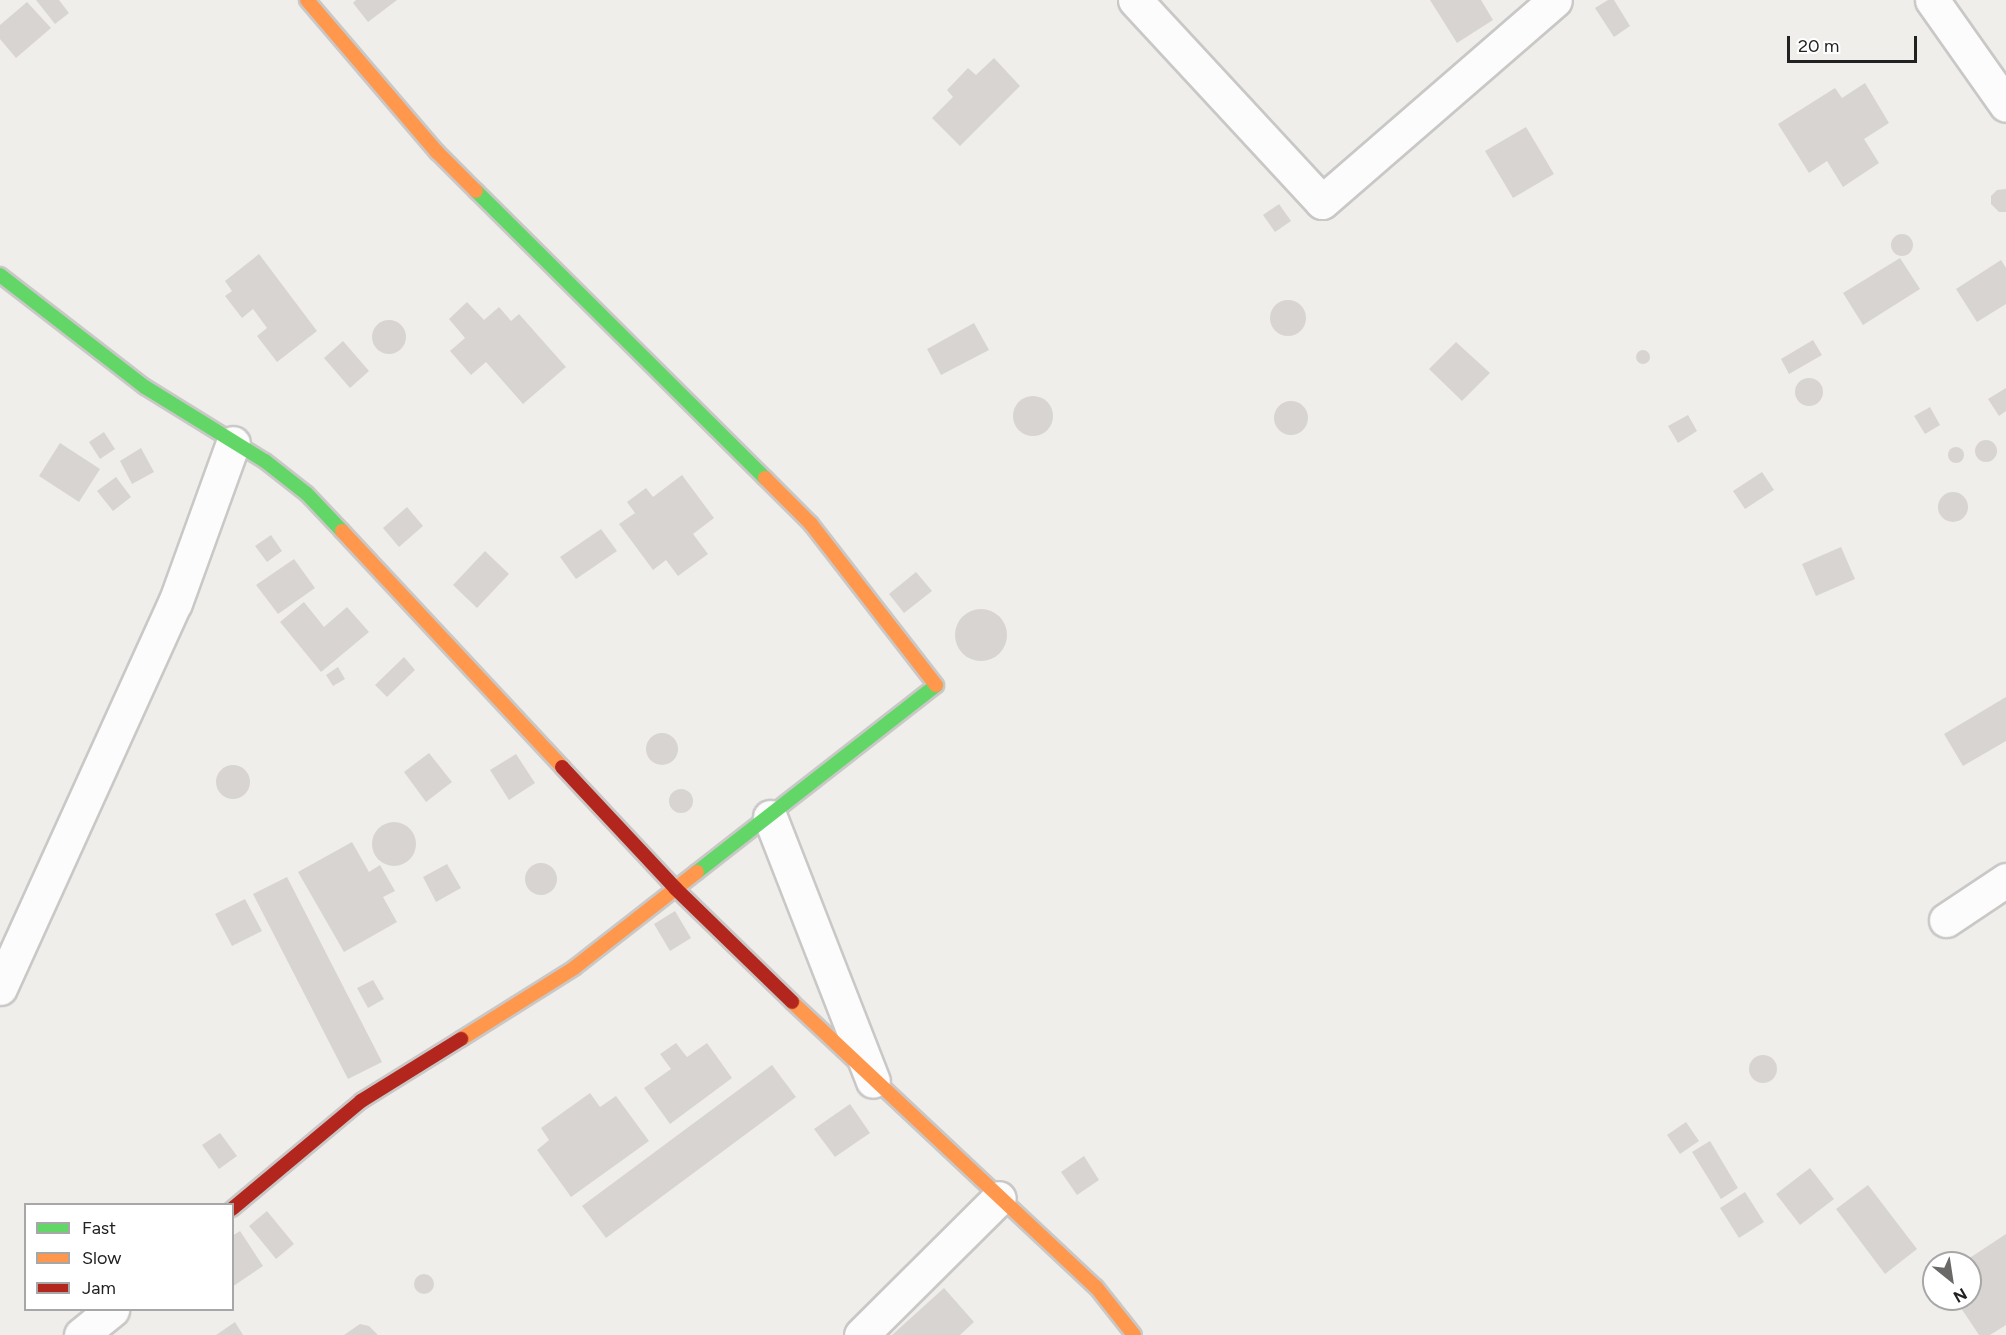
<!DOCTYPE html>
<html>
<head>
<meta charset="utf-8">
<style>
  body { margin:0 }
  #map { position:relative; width:2006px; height:1335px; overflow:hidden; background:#f0eeeb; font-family:Figtree,sans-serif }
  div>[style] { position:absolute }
  .building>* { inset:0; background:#d7d4d2 }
  .round { border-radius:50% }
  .roads { filter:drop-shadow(2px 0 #c9c8c7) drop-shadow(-2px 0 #c9c8c7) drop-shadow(0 2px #c9c8c7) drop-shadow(0 -2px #c9c8c7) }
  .street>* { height:33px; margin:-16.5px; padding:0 16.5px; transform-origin:16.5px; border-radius:16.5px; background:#fdfcfc }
  .fast>* { height:14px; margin:-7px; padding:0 7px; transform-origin:7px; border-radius:7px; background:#63d668 }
  .slow>* { height:14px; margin:-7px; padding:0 7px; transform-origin:7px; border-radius:7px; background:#ff974d }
  .jam>* { height:14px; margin:-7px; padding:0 7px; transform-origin:7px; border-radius:7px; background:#b3261e }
  span { translate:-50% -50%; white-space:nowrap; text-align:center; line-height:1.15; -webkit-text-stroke:4.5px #fff; paint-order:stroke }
  .legend { position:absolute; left:24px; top:1203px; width:210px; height:108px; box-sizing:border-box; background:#fff; border:2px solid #a7a7a7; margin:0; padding:8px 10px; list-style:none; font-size:18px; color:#222 }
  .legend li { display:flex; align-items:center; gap:12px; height:30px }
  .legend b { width:30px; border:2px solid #a7a7a7 }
  .north { position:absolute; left:1922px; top:1251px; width:60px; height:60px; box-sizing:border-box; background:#fff; border:2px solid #a7a7a7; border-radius:50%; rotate:150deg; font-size:16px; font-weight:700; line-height:24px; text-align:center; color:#222 }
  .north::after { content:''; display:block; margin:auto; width:21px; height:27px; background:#6a6968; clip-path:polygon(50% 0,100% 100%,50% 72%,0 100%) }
  .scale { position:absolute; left:1787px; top:36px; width:130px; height:27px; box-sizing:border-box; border:3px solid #222; border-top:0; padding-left:8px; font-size:18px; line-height:21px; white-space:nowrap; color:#222; -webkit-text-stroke:4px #fff; paint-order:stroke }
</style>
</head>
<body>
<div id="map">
  <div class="building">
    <div style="clip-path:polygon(36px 0,59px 0,69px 13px,55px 24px)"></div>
    <div style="clip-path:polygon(356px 0,397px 0,368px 22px,353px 3px)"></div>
    <div style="clip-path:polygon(1430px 0,1481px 0,1493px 20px,1457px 43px)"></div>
    <div style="clip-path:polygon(1608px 0,1614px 0,1630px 26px,1614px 37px,1595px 8px)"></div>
    <div style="clip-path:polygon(27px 2px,51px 28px,16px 58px,0 39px,0 25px)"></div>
    <div style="clip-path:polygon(994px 58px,1020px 86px,960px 146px,932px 118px,953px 97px,947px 90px,968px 68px,976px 75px)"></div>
    <div style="clip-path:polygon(1865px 83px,1889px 123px,1864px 139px,1879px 163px,1843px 187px,1827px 161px,1809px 173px,1778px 124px,1835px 88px,1842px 98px)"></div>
    <div style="clip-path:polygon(1526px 127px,1554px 174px,1513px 198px,1485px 151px)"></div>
    <div style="clip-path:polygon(2006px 189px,2006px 212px,1999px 212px,1991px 204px,1991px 196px,1997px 190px)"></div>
    <div style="clip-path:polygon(1279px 204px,1291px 221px,1275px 232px,1263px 215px)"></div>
    <div class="round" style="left:1891px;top:234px;width:22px;height:22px"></div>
    <div style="clip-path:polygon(259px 254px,317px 331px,277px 362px,257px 336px,267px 328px,253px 309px,242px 318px,225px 296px,232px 291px,225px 281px)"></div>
    <div style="clip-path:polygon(1900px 258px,1920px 289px,1863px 325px,1843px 293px)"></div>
    <div style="clip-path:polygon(2001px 260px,2006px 268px,2006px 304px,1977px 322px,1956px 289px)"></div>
    <div class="round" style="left:1270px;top:300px;width:36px;height:36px"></div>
    <div style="clip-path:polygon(467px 302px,484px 320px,499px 307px,511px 321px,519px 314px,566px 367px,523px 404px,486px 362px,471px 375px,450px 351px,465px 338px,449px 319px)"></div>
    <div class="round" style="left:372px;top:320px;width:34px;height:34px"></div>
    <div style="clip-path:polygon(974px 323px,989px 350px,941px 375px,927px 349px)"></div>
    <div style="clip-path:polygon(1813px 340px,1822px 355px,1789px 374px,1781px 359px)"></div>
    <div style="clip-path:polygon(343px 341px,369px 371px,350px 388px,324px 358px)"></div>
    <div style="clip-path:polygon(1456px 342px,1490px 373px,1462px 401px,1429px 369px)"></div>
    <div class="round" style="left:1636px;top:350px;width:14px;height:14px"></div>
    <div class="round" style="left:1795px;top:378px;width:28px;height:28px"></div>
    <div style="clip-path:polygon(2006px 388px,2006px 411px,1999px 416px,1988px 399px)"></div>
    <div class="round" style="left:1013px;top:396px;width:40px;height:40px"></div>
    <div class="round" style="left:1274px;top:401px;width:34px;height:34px"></div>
    <div style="clip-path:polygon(1930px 407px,1940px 425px,1925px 434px,1914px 416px)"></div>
    <div style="clip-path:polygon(1688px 415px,1697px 431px,1678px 443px,1668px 426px)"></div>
    <div style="clip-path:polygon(104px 432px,115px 449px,100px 459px,89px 442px)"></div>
    <div class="round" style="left:1975px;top:440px;width:22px;height:22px"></div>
    <div style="clip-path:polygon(60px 443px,100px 469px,79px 502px,39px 476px)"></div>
    <div class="round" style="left:1948px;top:447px;width:16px;height:16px"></div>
    <div style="clip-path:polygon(141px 448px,154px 472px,132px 484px,120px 461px)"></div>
    <div style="clip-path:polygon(1762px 472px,1774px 490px,1745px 509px,1733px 491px)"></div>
    <div style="clip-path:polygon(682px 475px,714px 518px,693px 534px,708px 554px,678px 576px,666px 560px,653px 570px,619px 524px,635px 513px,627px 502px,646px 488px,653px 497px)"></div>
    <div style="clip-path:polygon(116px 477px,131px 497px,113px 511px,97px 491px)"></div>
    <div class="round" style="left:1938px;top:492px;width:30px;height:30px"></div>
    <div style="clip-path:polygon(407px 507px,423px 526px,399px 547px,383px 528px)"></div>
    <div style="clip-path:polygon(601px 529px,617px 551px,576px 579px,560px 557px)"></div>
    <div style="clip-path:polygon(271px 535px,282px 551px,267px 562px,255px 546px)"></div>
    <div style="clip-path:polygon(1841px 547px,1855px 579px,1816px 596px,1802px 564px)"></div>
    <div style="clip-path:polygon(485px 551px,509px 574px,477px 608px,453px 585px)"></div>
    <div style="clip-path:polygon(294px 559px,315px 588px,278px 614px,256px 585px)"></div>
    <div style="clip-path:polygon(916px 572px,932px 591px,904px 613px,889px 594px)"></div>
    <div style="clip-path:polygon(304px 602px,324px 627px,347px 607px,369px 632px,321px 672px,280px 622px)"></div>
    <div class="round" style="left:955px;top:609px;width:52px;height:52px"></div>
    <div style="clip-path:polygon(404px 657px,415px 670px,387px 697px,375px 685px)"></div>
    <div style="clip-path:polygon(338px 667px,345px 679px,333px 686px,326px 675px)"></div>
    <div style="clip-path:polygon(2006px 697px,2006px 741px,1963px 766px,1944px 734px)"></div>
    <div class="round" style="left:646px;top:733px;width:32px;height:32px"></div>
    <div style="clip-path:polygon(429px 753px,452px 782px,426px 802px,404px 772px)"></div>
    <div style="clip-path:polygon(516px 754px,535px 783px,509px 800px,490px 770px)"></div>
    <div class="round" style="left:216px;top:765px;width:34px;height:34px"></div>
    <div class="round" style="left:669px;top:789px;width:24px;height:24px"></div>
    <div class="round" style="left:372px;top:822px;width:44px;height:44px"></div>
    <div style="clip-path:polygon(352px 842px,369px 872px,380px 865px,395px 891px,383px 897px,397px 922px,344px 952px,298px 872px)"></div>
    <div class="round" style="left:525px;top:863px;width:32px;height:32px"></div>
    <div style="clip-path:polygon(447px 864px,461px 888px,436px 902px,423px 877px)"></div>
    <div style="clip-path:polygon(287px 877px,382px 1062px,348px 1079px,253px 894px)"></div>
    <div style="clip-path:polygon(245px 899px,262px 931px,232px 946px,215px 914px)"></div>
    <div style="clip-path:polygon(675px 911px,691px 938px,670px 951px,654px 924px)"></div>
    <div style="clip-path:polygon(373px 980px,384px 999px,368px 1008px,357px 988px)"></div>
    <div style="clip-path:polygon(676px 1043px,687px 1057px,707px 1043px,732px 1078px,670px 1124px,644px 1088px,671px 1069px,660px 1054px)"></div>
    <div class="round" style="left:1749px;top:1055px;width:28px;height:28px"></div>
    <div style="clip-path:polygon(772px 1065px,796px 1097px,606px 1238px,582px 1206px)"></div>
    <div style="clip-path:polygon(590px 1093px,600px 1107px,616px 1096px,649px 1141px,571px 1197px,537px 1150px,549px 1140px,541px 1128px)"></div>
    <div style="clip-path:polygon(850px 1104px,870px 1133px,835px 1157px,814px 1129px)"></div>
    <div style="clip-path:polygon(1686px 1122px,1699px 1141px,1680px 1154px,1667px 1135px)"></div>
    <div style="clip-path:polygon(220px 1133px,237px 1156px,219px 1169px,202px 1145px)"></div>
    <div style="clip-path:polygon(1710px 1141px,1738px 1188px,1721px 1199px,1692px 1152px)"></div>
    <div style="clip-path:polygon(1084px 1156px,1099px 1180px,1077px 1195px,1061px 1172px)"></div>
    <div style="clip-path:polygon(1810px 1168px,1834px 1199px,1800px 1225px,1776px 1194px)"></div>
    <div style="clip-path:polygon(1868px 1185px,1917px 1249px,1885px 1274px,1836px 1209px)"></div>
    <div style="clip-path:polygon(1745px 1192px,1764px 1222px,1739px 1238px,1720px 1208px)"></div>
    <div style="clip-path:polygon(267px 1211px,294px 1244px,276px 1259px,249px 1226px)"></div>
    <div style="clip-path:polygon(240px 1231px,263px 1266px,232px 1287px,232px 1236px)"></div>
    <div style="clip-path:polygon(2006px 1234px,2006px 1325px,1990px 1335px,1979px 1335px,1955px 1299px,1970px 1299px,1970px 1263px,1962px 1263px)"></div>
    <div class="round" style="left:414px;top:1274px;width:20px;height:20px"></div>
    <div style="clip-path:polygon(944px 1288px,974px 1322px,960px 1335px,892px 1335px)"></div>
    <div style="clip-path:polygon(235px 1322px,243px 1335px,216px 1335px)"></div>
    <div style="clip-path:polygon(360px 1324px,369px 1326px,378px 1335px,344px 1335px)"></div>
  </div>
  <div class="roads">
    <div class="street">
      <div style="left:1135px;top:0;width:275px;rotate:47.2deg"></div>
      <div style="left:1322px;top:202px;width:308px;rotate:-40.9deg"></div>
      <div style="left:1932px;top:0;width:128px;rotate:54.8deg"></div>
      <div style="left:770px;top:817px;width:283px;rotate:68.7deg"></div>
      <div style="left:1946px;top:920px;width:72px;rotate:-33.7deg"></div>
      <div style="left:0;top:988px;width:423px;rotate:-65.6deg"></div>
      <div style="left:175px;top:603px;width:170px;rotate:-70.1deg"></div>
      <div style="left:81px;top:1335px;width:40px;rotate:-39deg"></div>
      <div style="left:861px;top:1335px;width:194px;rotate:-44.8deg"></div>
    </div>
    <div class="fast">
      <div style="left:476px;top:191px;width:407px;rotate:44.8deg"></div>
      <div style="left:0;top:275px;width:183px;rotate:37.7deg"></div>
      <div style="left:145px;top:387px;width:141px;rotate:31.7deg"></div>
      <div style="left:265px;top:461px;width:53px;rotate:38.2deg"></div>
      <div style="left:307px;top:494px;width:51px;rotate:46.6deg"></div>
      <div style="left:697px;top:872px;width:303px;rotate:-38deg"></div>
    </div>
    <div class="slow">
      <div style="left:307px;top:0;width:200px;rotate:49.5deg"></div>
      <div style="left:437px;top:152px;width:55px;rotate:45deg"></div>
      <div style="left:765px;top:478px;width:65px;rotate:45deg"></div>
      <div style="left:811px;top:524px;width:204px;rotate:52.2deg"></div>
      <div style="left:342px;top:531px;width:323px;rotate:47deg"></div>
      <div style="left:792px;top:1002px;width:417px;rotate:43.2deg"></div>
      <div style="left:1096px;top:1287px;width:61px;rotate:51.6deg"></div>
      <div style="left:461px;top:1039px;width:133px;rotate:-32.1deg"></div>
      <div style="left:574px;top:968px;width:156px;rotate:-38deg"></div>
    </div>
    <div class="jam">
      <div style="left:562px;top:767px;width:167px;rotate:46.9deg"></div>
      <div style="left:676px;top:889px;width:162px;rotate:44.2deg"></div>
      <div style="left:232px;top:1209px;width:168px;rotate:-39.9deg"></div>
      <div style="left:361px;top:1101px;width:118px;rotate:-31.8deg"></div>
    </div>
  </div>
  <ul class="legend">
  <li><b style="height:8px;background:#63d668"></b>Fast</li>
  <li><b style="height:8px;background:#ff974d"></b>Slow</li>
  <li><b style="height:8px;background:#b3261e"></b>Jam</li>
  </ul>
  <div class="north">N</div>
  <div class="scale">20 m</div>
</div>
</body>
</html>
